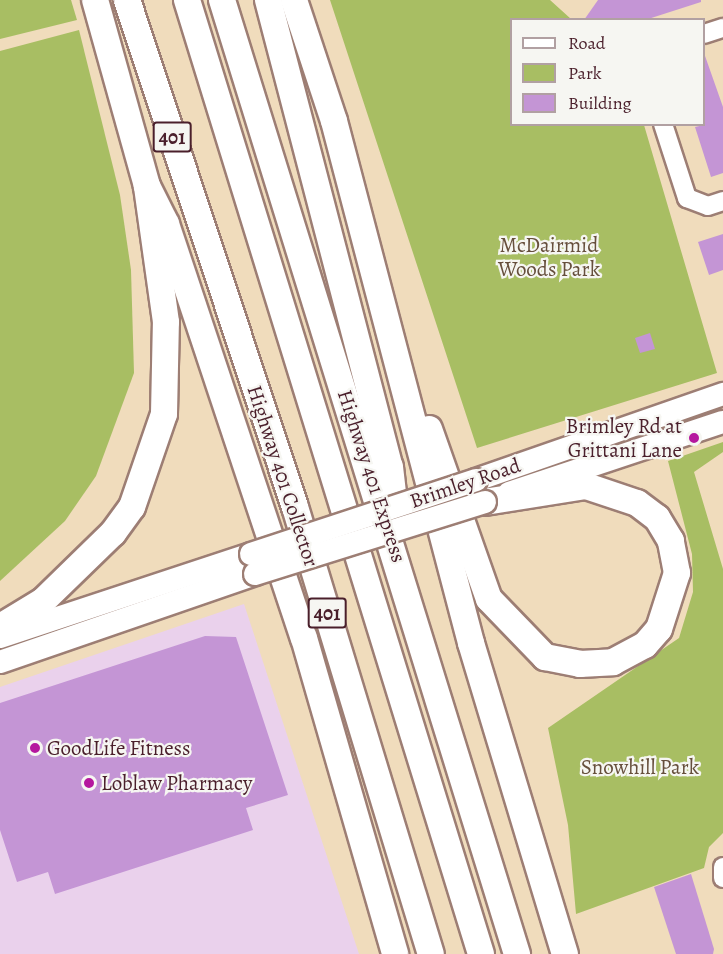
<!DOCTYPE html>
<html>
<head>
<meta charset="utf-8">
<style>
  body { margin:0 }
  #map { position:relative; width:723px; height:954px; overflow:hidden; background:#f0dcbc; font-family:Alegreya,serif }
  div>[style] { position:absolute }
  .built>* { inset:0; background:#ead1ec }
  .green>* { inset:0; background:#a8be63 }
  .building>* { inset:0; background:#c495d5 }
  .roads { filter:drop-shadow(2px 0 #9d7e74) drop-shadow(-2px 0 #9d7e74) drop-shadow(0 2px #9d7e74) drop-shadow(0 -2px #9d7e74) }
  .minor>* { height:18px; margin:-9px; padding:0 9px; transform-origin:9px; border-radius:9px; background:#fff }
  .major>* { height:22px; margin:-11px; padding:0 11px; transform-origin:11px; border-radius:11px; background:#fff }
  .highway>* { height:26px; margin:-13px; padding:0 13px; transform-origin:13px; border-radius:13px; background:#fff }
  .bridges { filter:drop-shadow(2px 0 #9d7e74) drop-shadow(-2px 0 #9d7e74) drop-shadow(0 2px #9d7e74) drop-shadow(0 -2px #9d7e74) }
  .major-bridge>* { height:22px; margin:-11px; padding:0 11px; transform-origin:11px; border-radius:11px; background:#fff }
  .dots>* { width:16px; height:16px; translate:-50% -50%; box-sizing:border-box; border:3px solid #f6f6f2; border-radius:50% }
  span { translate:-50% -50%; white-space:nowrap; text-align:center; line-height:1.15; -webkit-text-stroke:4.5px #f6f6f2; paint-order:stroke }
  .shield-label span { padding:2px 4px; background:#f6f6f2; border:2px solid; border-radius:4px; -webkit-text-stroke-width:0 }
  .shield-label { font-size:20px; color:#4a1f2b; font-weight:700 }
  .park-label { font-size:21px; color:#664f3c }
  .poi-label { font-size:21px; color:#4a1f2b }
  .right { translate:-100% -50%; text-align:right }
  .left { translate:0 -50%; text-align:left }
  .street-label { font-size:21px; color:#4a1f2b }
  .legend { position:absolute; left:510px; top:18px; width:195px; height:108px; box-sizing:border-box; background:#f6f6f2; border:2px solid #b1a0a2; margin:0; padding:8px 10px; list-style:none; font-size:18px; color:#4a1f2b }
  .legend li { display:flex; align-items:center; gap:12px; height:30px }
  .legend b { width:30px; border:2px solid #b1a0a2 }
</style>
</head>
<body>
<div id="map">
  <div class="built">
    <div style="clip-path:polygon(244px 604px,359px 954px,0 954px,0 687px)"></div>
  </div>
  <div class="green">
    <div style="clip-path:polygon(0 0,71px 0,77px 20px,0 39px)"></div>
    <div style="clip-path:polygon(330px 0,550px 0,571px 19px,512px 20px,512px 124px,644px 125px,717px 373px,477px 448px)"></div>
    <div style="clip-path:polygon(79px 30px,120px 195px,131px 270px,134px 373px,96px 476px,65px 521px,0 581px,0 51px)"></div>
    <div style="clip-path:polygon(723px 442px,723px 452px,694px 472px,723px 569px,723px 833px,709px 847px,704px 868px,576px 914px,568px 825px,548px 728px,679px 638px,693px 592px,692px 554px,668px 461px)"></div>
  </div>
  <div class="building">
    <div style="clip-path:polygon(598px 0,701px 0,701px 2px,645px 20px,584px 20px)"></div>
    <div style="clip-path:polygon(704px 53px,723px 107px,723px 173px,711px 177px,695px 127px,704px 125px)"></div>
    <div style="clip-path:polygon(723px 234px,723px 270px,709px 275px,698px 242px)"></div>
    <div style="clip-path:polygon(650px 333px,655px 349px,640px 353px,635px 338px)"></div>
    <div style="clip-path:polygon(205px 636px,236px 637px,288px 795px,246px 808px,253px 830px,55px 894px,48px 872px,17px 882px,0 830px,0 703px)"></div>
    <div style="clip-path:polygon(691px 874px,714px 949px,713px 954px,676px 954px,654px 887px)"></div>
  </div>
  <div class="roads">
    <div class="minor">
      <div style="left:704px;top:34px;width:20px;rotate:-18deg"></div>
      <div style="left:663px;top:124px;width:78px;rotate:72deg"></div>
      <div style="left:687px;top:198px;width:22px;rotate:21deg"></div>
      <div style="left:708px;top:206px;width:16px;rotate:-18deg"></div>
      <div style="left:723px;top:867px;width:11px;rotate:90deg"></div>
    </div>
    <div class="major">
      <div style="left:476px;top:480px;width:262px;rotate:-19.2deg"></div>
      <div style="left:509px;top:493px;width:225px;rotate:-18.4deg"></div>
      <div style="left:0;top:637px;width:264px;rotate:-18.3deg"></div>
      <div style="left:0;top:662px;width:270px;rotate:-19deg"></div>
    </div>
    <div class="highway">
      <div style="left:127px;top:0;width:534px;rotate:71.67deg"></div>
      <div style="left:295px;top:507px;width:467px;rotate:73.1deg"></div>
      <div style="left:187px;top:0;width:998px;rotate:72.87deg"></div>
      <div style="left:222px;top:0;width:999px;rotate:72.82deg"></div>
      <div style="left:268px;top:0;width:483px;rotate:75.4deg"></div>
      <div style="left:390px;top:467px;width:43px;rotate:83.4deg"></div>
      <div style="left:294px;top:0;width:127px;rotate:71.7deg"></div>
      <div style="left:334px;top:121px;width:540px;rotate:75.29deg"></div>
      <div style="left:471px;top:643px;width:325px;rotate:73.2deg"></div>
      <div style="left:147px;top:186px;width:42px;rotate:63.4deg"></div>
      <div style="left:166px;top:224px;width:436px;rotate:71.6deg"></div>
      <div style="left:304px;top:638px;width:329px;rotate:73.9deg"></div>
      <div style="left:429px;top:429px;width:180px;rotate:70.6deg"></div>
      <div style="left:489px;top:599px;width:81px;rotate:46deg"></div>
      <div style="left:545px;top:657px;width:36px;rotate:11deg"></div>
      <div style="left:580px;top:664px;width:33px;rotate:-3deg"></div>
      <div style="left:613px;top:662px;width:36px;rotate:-28deg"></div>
      <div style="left:645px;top:645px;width:21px;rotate:-49deg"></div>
      <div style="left:659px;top:629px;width:59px;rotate:-72.2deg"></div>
      <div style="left:677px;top:573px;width:33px;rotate:-101deg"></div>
      <div style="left:671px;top:541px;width:27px;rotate:-121deg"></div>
      <div style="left:657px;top:518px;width:25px;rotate:-143deg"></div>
      <div style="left:637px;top:503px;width:54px;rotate:-161.6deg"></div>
      <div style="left:586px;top:486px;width:102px;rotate:171deg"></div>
      <div style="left:0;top:627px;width:50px;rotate:-31.2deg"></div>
      <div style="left:43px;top:601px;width:98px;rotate:-44.2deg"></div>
      <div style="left:113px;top:533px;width:32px;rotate:-54deg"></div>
      <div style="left:132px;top:507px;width:98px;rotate:-71deg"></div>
      <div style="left:164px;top:414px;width:92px;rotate:-88.8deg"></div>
      <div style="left:166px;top:322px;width:137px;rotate:-98deg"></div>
      <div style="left:147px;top:186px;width:193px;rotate:-105.6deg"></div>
    </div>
  </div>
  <div class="bridges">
    <div class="major-bridge">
      <div style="left:251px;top:554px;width:237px;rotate:-18.2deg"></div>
      <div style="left:255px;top:574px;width:241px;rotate:-17.4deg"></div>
    </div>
  </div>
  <div class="dots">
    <div style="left:694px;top:438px;background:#b5179e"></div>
    <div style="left:35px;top:748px;background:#b5179e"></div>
    <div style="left:89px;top:783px;background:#b5179e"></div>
  </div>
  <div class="shield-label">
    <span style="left:172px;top:137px">401</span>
    <span style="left:327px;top:613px">401</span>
  </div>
  <div class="park-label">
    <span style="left:549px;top:257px">McDairmid<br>Woods Park</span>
    <span style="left:640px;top:767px">Snowhill Park</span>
  </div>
  <div class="poi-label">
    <span class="right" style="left:682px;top:438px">Brimley Rd at<br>Grittani Lane</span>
    <span class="left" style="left:47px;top:748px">GoodLife Fitness</span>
    <span class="left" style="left:101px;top:783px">Loblaw Pharmacy</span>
  </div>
  <div class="street-label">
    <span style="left:283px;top:476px;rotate:72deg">Highway 401 Collector</span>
    <span style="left:372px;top:476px;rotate:72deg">Highway 401 Express</span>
    <span style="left:465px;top:483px;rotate:-19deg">Brimley Road</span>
  </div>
  <ul class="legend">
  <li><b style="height:8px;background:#fff"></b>Road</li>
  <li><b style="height:16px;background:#a8be63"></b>Park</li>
  <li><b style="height:16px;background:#c495d5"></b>Building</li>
  </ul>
</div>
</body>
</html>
